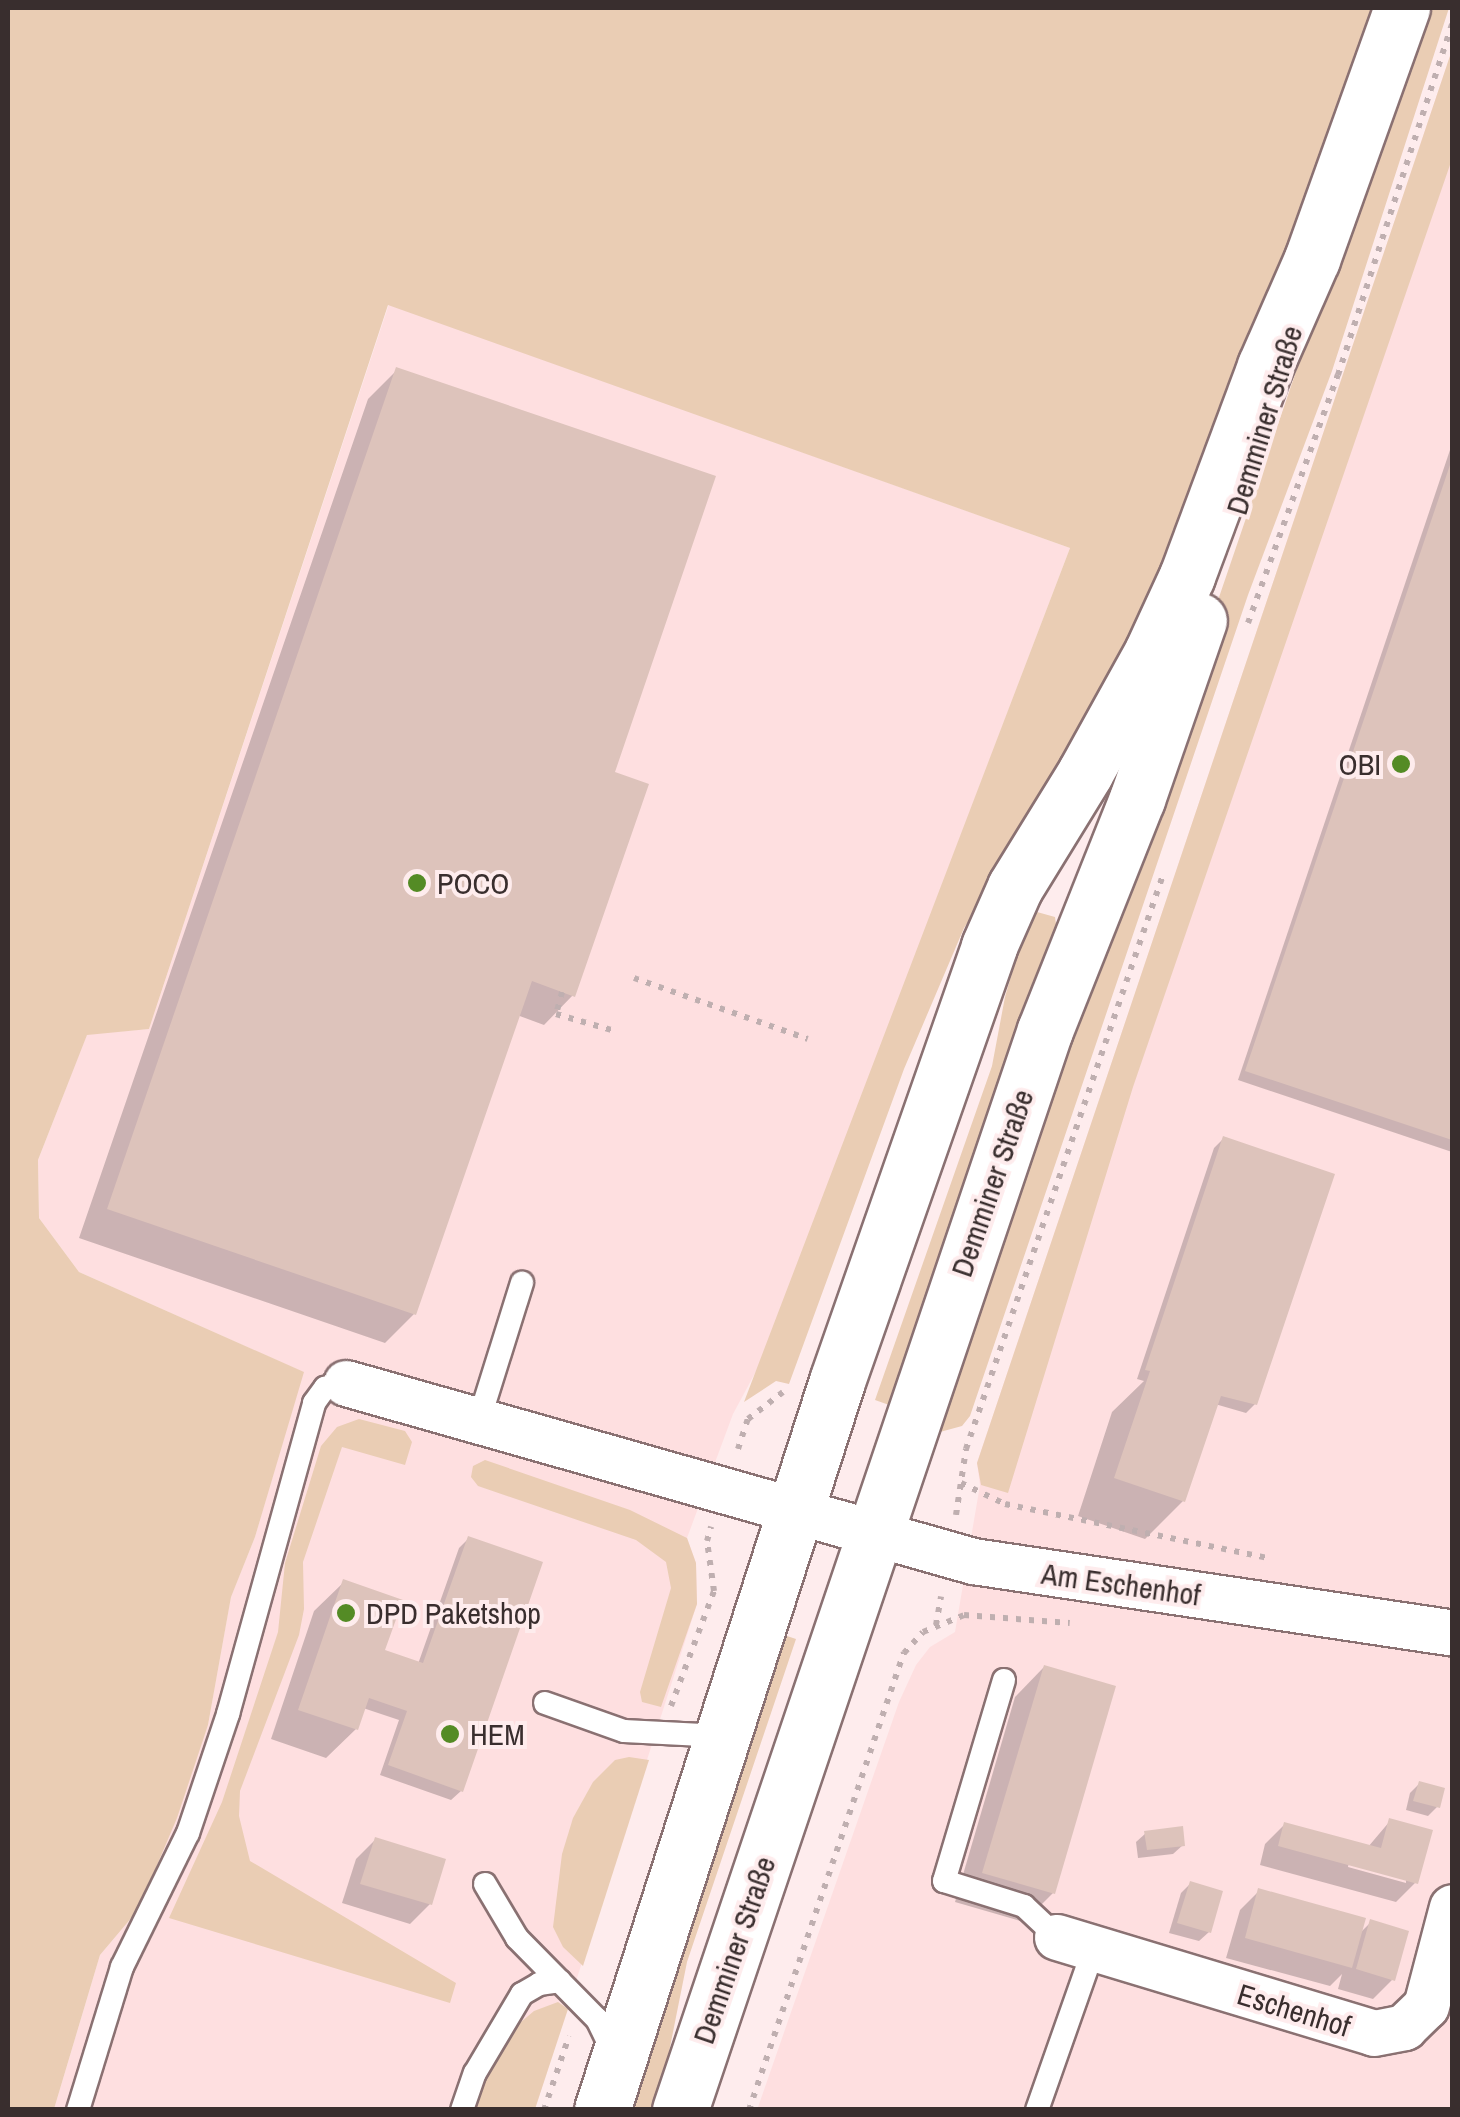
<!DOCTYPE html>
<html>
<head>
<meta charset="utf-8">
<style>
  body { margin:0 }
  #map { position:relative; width:1460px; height:2117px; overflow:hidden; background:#feeced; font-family:"Archivo Narrow",sans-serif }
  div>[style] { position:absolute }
  .built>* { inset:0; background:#fedfe0 }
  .green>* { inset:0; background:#eacdb4 }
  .shadow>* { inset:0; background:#0003 }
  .building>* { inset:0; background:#ddc3bb }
  .path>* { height:6px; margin-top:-3px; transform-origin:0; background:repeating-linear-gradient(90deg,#bfafb0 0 5px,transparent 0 13px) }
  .roads { filter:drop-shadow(2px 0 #8a7172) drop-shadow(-2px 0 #8a7172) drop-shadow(0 2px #8a7172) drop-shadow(0 -2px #8a7172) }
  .service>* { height:22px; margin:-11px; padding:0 11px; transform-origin:11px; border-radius:11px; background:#fff }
  .minor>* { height:45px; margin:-22.5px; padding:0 22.5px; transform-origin:22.5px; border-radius:22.5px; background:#fff }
  .secondary>* { height:55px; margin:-27.5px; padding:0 27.5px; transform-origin:27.5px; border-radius:27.5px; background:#fff }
  .dots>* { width:28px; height:28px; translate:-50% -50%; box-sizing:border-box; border:5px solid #feeced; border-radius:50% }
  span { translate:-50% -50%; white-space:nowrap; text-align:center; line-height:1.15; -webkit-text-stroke:8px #feeced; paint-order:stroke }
  .street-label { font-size:30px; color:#392e2e }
  .poi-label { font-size:30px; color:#392e2e }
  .right { translate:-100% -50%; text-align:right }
  .left { translate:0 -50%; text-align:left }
  .frame { position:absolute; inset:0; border:10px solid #392e2e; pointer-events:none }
</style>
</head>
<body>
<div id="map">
  <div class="built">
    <div style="clip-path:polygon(1452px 50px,1452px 2109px,757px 2110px,899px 1702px,916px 1665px,930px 1647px,955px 1632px,980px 1485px,977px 1463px)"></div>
    <div style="clip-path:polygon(389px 304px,1070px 548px,761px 1362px,733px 1414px,687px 1538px,696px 1563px,697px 1604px,535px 2109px,54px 2109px,100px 1955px,138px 1910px,208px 1725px,231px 1596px,255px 1537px,303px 1372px,79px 1272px,39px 1218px,38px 1160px,87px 1034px,149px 1029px)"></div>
  </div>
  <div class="green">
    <div style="clip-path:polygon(8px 8px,1372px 8px,1289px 254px,1111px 699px,964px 928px,904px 1069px,789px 1384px,776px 1381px,744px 1402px,1070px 548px,388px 305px,149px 1029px,87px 1035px,38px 1160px,39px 1218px,79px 1272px,304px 1372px,255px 1537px,231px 1597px,208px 1725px,177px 1818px,138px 1910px,100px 1955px,54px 2109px,8px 2110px)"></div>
    <div style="clip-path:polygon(1420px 8px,1449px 8px,1332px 371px,1248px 595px,970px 1416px,962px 1426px,940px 1432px,937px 1424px)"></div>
    <div style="clip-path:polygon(1452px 50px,1452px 159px,1133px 1087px,1008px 1493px,981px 1485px,977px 1463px)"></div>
    <div style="clip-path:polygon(1037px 912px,1055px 917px,1057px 931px,892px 1406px,875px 1400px,992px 1066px,1005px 997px,1027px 920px)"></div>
    <div style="clip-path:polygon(359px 1419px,405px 1431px,412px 1442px,405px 1465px,342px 1447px,303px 1562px,304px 1609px,299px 1635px,240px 1791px,239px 1816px,250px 1861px,456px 1983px,450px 2003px,169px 1918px,222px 1802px,278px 1632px,285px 1563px,321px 1446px,337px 1427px)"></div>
    <div style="clip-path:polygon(485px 1460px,630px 1510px,687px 1538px,696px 1563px,697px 1604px,661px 1707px,642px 1702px,640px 1692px,671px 1588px,666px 1562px,636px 1540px,478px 1486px,471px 1477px,473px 1466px)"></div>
    <div style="clip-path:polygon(778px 1633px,796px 1639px,687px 1962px,663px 2082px,654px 2109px,631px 2110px,687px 1905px)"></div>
    <div style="clip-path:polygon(629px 1757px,649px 1760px,583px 1966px,563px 1947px,553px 1927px,562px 1854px,573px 1818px,593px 1782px,615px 1760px)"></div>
    <div style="clip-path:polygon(558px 2002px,568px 2009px,535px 2109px,473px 2110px,485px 2076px,515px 2027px,534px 2011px)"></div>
  </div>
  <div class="shadow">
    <div style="clip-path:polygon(397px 370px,611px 773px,573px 995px,544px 1025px,517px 1015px,414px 1314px,385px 1343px,79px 1238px,368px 399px)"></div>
    <div style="clip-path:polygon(1452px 444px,1452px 1152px,1238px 1080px)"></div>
    <div style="clip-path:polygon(1223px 1139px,1255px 1404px,1246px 1413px,1215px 1404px,1183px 1501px,1145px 1539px,1078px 1516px,1112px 1412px,1144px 1381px,1137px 1379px,1214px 1148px)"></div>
    <div style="clip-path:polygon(468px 1539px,461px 1791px,451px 1800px,380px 1775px,399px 1720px,363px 1708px,356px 1729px,326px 1758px,271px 1739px,314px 1611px,344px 1582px,382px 1651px,418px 1664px,459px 1548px)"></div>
    <div style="clip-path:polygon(1044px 1667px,1053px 1893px,1024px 1922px,955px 1902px,1015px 1697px)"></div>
    <div style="clip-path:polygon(1419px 1784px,1437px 1807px,1428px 1816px,1406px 1810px,1410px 1793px)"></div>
    <div style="clip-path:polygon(evenodd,1390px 1821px,1416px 1882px,1396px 1902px,1260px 1865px,1265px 1844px,1285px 1824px,1368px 1847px,1390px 1821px,1349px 1862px,1406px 1878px,1406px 1883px,1348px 1867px,1349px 1862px)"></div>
    <div style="clip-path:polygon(1146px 1833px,1183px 1845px,1173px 1854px,1138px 1858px,1136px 1842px)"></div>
    <div style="clip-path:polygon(375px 1840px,430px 1904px,410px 1924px,342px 1903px,356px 1859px)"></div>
    <div style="clip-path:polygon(1190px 1884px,1209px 1932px,1199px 1941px,1169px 1933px,1181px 1893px)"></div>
    <div style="clip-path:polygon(1259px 1891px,1359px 1934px,1371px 1922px,1392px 1980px,1373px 1999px,1338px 1989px,1342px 1974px,1330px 1986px,1226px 1958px,1240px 1910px)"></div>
  </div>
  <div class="building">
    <div style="clip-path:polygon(396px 367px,716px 476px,615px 772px,649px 784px,575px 997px,532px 981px,416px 1315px,107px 1209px)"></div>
    <div style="clip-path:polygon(1452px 459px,1452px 1140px,1245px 1071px)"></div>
    <div style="clip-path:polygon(1223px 1136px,1335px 1174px,1257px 1405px,1221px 1396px,1185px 1502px,1114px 1478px,1150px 1371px,1145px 1370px)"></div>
    <div style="clip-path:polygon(468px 1536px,543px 1562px,463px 1792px,388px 1765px,407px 1711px,369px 1698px,358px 1730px,298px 1710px,343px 1579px,403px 1600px,385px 1650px,423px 1663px)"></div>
    <div style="clip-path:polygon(1044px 1665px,1116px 1686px,1055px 1894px,982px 1873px)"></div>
    <div style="clip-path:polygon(1419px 1781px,1445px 1788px,1440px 1808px,1413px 1801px)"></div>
    <div style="clip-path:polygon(1389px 1818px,1433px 1830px,1418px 1884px,1278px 1846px,1284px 1822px,1381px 1848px)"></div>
    <div style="clip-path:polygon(1183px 1826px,1185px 1846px,1147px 1850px,1144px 1831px)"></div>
    <div style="clip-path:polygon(375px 1837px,446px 1859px,432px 1905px,360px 1884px)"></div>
    <div style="clip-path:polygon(1190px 1881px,1223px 1891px,1211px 1933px,1177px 1923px)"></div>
    <div style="clip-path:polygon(1258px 1888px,1366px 1918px,1352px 1968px,1245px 1938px)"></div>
    <div style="clip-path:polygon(1370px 1919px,1409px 1931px,1395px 1981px,1356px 1969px)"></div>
  </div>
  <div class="path">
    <div style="left:1248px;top:623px;width:264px;rotate:-70.1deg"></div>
    <div style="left:1338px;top:375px;width:369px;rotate:-72deg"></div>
    <div style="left:634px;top:978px;width:184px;rotate:19.3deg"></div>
    <div style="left:562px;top:992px;width:23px;rotate:105deg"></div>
    <div style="left:556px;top:1014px;width:61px;rotate:16.1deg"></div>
    <div style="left:738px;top:1449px;width:32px;rotate:-72deg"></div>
    <div style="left:748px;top:1419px;width:44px;rotate:-37.6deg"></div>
    <div style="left:961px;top:1483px;width:49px;rotate:25.5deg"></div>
    <div style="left:1005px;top:1504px;width:269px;rotate:11.6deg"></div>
    <div style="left:956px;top:1515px;width:67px;rotate:-81.4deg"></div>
    <div style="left:966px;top:1449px;width:610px;rotate:-71.06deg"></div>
    <div style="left:936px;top:1625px;width:29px;rotate:-80deg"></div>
    <div style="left:671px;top:1706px;width:123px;rotate:-69.5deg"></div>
    <div style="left:714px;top:1591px;width:50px;rotate:-98deg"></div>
    <div style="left:707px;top:1541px;width:15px;rotate:-74deg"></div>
    <div style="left:544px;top:2110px;width:78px;rotate:-71.3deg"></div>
    <div style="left:749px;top:2110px;width:483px;rotate:-71.3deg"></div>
    <div style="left:904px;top:1653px;width:28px;rotate:-48deg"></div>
    <div style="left:923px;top:1632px;width:44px;rotate:-22.5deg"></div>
    <div style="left:964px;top:1615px;width:106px;rotate:4.3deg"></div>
  </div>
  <div class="roads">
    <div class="service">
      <div style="left:479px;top:1420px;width:144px;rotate:-72.6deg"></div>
      <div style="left:1004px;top:1680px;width:210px;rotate:106.6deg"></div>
      <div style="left:944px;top:1881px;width:84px;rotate:17.4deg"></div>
      <div style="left:1024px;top:1906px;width:45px;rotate:43.2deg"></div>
      <div style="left:545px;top:1703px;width:84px;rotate:19.5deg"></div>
      <div style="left:624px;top:1731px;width:98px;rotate:2.9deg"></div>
      <div style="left:485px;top:1884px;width:63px;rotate:59.3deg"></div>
      <div style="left:517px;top:1938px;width:114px;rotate:45.4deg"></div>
      <div style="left:597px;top:2019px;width:34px;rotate:64deg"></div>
      <div style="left:78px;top:2110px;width:150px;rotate:-72.9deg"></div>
      <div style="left:122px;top:1967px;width:149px;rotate:-63.8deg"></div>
      <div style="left:188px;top:1833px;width:126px;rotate:-71.4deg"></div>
      <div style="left:228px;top:1714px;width:323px;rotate:-74.5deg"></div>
      <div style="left:314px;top:1403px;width:19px;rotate:-54deg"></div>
      <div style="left:325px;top:1388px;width:22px;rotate:-13deg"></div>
      <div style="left:462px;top:2110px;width:39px;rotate:-71deg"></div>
      <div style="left:475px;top:2073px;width:92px;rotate:-59.3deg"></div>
      <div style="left:522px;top:1994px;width:20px;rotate:-30deg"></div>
      <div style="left:539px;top:1984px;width:21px;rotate:-8deg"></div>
      <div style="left:1037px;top:2110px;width:172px;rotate:-70.6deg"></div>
    </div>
    <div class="minor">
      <div style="left:346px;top:1383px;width:652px;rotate:15.85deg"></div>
      <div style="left:973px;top:1561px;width:484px;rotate:8.5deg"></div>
      <div style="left:1057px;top:1937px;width:331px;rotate:16.8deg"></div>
      <div style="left:1374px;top:2033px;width:31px;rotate:-11deg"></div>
      <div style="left:1404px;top:2027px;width:30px;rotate:-44deg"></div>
      <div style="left:1426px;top:2006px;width:102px;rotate:-75.3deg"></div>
    </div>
    <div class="secondary">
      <div style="left:602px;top:2110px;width:766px;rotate:-72.13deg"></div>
      <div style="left:837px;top:1381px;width:461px;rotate:-70.7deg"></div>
      <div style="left:989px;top:946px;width:64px;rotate:-66.2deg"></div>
      <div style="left:1015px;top:887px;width:134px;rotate:-58.4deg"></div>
      <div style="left:1085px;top:773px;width:138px;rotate:-61deg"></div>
      <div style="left:1152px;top:652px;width:84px;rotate:-65.3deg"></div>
      <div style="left:1187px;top:576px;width:224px;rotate:-69.6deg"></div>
      <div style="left:1265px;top:366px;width:117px;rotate:-66.3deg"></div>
      <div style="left:1312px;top:259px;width:267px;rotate:-70.3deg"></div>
      <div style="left:680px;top:2110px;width:1140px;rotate:-71.33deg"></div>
      <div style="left:1045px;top:1030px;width:249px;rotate:-68.3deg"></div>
      <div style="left:1137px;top:799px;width:189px;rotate:-70.9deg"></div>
    </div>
  </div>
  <div class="dots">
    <div style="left:1401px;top:764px;background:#548b25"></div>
    <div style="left:417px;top:883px;background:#548b25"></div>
    <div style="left:346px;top:1613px;background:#548b25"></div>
    <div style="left:450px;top:1734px;background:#548b25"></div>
  </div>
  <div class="street-label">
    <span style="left:1264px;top:420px;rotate:-73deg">Demminer Straße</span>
    <span style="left:992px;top:1183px;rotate:-71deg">Demminer Straße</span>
    <span style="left:1121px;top:1584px;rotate:8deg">Am Eschenhof</span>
    <span style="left:734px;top:1950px;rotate:-71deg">Demminer Straße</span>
    <span style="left:1294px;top:2010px;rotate:17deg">Eschenhof</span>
  </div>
  <div class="poi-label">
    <span class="right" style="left:1381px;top:764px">OBI</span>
    <span class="left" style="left:437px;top:883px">POCO</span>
    <span class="left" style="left:366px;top:1613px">DPD Paketshop</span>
    <span class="left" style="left:470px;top:1734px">HEM</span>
  </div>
  <div class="frame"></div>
</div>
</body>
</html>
